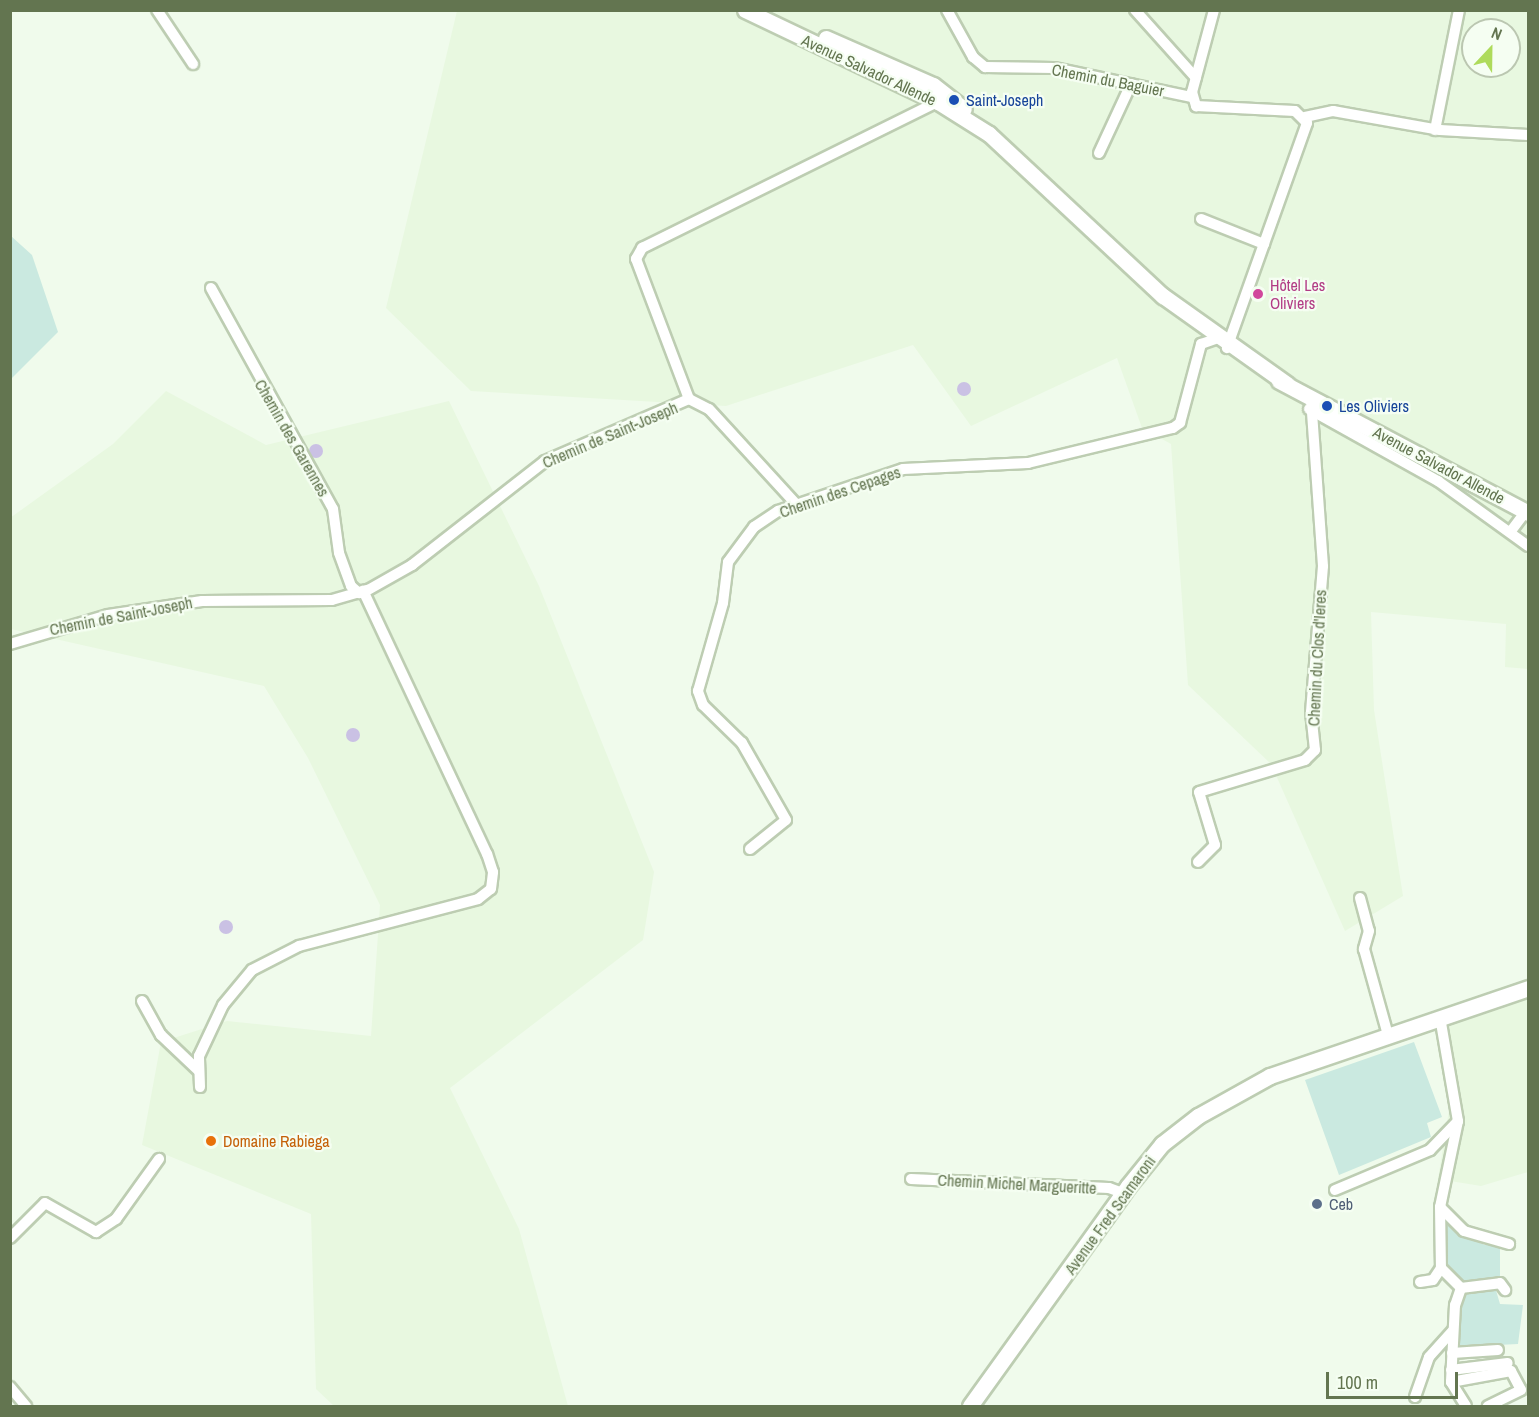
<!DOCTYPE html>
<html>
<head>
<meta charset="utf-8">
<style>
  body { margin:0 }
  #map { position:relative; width:1539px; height:1417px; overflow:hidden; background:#f0fbec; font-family:"Archivo Narrow",sans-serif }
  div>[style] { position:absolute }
  .residential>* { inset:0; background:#e8f8e0 }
  .green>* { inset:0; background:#cae9e0 }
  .water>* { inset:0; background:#cac1e4 }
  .round { border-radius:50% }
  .roads { filter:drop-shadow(2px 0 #bdcdb2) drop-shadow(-2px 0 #bdcdb2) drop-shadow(0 2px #bdcdb2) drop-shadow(0 -2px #bdcdb2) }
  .minor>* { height:10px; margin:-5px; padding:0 5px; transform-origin:5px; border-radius:5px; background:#fff }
  .secondary>* { height:15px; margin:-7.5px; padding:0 7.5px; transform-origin:7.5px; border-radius:7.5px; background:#fff }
  .dots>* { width:16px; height:16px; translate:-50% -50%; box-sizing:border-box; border:3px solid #f5fef2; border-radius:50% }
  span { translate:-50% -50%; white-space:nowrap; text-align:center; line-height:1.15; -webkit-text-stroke:4.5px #f5fef2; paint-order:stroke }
  .street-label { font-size:16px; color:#637550 }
  .transit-label { font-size:16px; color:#164399 }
  .left { translate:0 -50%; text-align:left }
  .hotel-label { font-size:16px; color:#b23c85 }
  .food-label { font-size:16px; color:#c56008 }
  .service-label { font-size:16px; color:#4e5e75 }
  .frame { position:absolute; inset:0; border:12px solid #637550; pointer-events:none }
  .north { position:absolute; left:1461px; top:18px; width:60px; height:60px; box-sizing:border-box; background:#f5fef2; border:2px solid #bbc7b1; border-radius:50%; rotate:22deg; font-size:16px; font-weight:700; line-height:24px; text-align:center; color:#637550 }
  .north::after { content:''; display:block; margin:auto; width:21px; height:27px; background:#aedb5b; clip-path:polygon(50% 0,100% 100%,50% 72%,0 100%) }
  .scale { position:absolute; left:1326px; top:1372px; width:132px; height:27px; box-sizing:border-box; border:3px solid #637550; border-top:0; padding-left:8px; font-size:18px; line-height:21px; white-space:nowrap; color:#637550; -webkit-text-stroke:4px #f5fef2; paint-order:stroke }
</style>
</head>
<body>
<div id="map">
  <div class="residential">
    <div style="clip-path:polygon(evenodd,457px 11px,1528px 11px,1528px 669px,1505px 667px,1506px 624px,1371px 612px,1374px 710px,1403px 896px,1345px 931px,1271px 764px,1188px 685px,1171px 444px,1142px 428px,1117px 358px,971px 426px,913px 345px,726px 406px,471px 391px,386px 308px,457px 11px,1473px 30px,1509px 30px,1509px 66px,1473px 66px,1473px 30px)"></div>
    <div style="clip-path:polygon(166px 391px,266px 445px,449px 401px,539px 586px,654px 872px,643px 940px,450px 1088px,519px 1229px,568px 1406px,334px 1406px,316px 1389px,311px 1214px,142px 1145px,161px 1042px,227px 1021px,371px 1036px,380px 905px,308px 758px,264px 686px,11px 629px,10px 518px,113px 444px)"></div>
    <div style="clip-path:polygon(1528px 991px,1528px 1172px,1481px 1186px,1438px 1179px,1449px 1110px,1434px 1026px)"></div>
  </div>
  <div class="green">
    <div style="clip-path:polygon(11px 236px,32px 255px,58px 332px,11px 379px)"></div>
    <div style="clip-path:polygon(1414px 1042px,1442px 1117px,1427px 1123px,1431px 1137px,1339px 1175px,1305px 1080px)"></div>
    <div style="clip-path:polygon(1443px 1213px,1462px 1235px,1485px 1245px,1500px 1243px,1500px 1278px,1463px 1284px,1445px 1267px)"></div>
    <div style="clip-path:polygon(1495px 1287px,1500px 1304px,1523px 1305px,1518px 1344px,1457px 1347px,1464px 1292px)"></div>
  </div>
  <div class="water">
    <div class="round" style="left:957px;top:382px;width:14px;height:14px"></div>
    <div class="round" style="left:309px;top:444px;width:14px;height:14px"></div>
    <div class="round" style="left:346px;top:728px;width:14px;height:14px"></div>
    <div class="round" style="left:219px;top:920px;width:14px;height:14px"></div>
  </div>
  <div class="roads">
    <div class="minor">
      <div style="left:157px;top:10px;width:65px;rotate:56.3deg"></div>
      <div style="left:947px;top:10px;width:54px;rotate:61deg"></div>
      <div style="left:973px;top:57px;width:16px;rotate:40deg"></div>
      <div style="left:985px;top:67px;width:69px;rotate:0.8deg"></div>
      <div style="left:1054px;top:68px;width:141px;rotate:11.9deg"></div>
      <div style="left:1135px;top:10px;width:91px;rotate:48.1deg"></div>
      <div style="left:1214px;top:10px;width:85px;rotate:105deg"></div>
      <div style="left:1192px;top:92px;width:15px;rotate:74deg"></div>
      <div style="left:1196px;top:106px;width:99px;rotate:2.9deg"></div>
      <div style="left:1295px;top:111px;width:17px;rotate:45deg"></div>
      <div style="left:1307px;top:123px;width:239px;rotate:109.6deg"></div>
      <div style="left:1305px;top:117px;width:29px;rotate:-12deg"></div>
      <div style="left:1333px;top:111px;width:109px;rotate:10.1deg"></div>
      <div style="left:1440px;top:130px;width:88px;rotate:3.3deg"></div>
      <div style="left:1435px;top:130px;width:122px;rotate:-78.7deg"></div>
      <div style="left:1099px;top:153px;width:76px;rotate:-65.1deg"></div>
      <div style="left:1201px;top:219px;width:68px;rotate:21.6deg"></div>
      <div style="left:211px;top:288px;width:252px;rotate:61.1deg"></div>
      <div style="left:333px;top:509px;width:44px;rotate:82.2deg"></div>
      <div style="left:339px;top:553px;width:35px;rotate:70deg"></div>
      <div style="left:351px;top:586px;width:11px;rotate:41deg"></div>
      <div style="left:689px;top:399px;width:22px;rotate:27deg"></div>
      <div style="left:709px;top:409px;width:129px;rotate:47.5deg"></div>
      <div style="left:1309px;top:409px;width:148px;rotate:29.2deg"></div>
      <div style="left:1438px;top:481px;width:111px;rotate:35.8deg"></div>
      <div style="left:1511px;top:531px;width:25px;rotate:-53deg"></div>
      <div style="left:10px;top:644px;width:102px;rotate:-16.5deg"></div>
      <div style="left:108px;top:615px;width:95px;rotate:-8.5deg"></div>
      <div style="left:202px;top:601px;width:130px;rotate:-0.4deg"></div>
      <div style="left:332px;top:600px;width:37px;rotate:-16deg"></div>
      <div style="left:368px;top:590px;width:51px;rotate:-29.6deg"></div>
      <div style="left:412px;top:565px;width:169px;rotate:-38deg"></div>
      <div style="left:545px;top:461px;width:157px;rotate:-23.3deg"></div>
      <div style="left:689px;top:399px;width:150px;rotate:-110.7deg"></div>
      <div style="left:636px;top:259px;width:13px;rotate:-61deg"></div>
      <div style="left:642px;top:248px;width:335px;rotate:-26.3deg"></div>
      <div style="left:750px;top:849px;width:46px;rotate:-38.9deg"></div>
      <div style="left:786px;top:820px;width:89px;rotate:-119.7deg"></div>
      <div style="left:742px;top:743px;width:54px;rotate:-135.7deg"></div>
      <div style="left:703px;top:705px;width:15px;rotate:-110deg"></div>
      <div style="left:698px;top:691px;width:91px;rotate:-74.1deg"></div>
      <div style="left:723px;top:603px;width:41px;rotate:-83deg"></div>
      <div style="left:728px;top:562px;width:44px;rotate:-53.4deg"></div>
      <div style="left:754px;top:527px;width:29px;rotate:-34deg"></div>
      <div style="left:778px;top:511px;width:132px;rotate:-18.6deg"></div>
      <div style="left:903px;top:469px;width:125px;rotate:-2.7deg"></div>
      <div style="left:1028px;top:463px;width:149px;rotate:-13.6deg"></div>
      <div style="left:1173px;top:428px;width:9px;rotate:-36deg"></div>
      <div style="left:1180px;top:423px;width:82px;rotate:-75.1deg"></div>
      <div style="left:1201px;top:344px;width:18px;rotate:-19deg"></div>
      <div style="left:1198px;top:862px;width:24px;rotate:-45deg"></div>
      <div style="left:1215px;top:845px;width:55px;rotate:-106.8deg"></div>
      <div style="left:1199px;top:792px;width:111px;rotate:-16.8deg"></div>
      <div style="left:1305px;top:760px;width:14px;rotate:-45deg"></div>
      <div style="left:1315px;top:750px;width:38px;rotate:-96deg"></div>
      <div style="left:1311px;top:712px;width:146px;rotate:-85.3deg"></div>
      <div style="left:1323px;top:566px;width:169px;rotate:-94.1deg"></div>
      <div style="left:1360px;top:898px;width:34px;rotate:75deg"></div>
      <div style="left:1369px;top:931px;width:19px;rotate:106deg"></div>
      <div style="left:1364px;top:949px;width:89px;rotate:74.4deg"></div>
      <div style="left:142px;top:1001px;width:39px;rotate:61deg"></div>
      <div style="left:161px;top:1035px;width:52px;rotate:43.5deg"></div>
      <div style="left:1440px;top:1017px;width:106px;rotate:80.2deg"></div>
      <div style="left:1458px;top:1121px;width:88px;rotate:101.8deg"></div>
      <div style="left:1440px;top:1207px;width:61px;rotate:89.1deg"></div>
      <div style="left:1441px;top:1268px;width:28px;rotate:45deg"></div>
      <div style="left:1461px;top:1288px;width:18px;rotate:109deg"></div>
      <div style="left:1455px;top:1305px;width:77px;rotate:93deg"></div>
      <div style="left:1451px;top:1382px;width:28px;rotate:58deg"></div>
      <div style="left:200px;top:1087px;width:31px;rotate:-92deg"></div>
      <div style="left:199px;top:1056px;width:56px;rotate:-64.8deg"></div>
      <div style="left:223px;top:1005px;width:45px;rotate:-50.4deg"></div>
      <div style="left:252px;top:970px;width:53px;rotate:-27.1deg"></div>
      <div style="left:299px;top:946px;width:185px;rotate:-14.7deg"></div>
      <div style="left:478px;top:899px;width:16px;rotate:-38deg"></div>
      <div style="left:491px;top:889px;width:17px;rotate:-83deg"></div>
      <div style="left:493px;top:872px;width:19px;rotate:-108deg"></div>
      <div style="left:487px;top:854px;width:291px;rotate:-115.2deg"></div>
      <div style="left:911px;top:1179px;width:198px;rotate:2.6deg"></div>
      <div style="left:1109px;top:1188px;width:15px;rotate:20deg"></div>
      <div style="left:1335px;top:1190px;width:103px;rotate:-22.8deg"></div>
      <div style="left:1430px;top:1150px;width:40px;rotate:-46deg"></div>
      <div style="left:1440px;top:1207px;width:34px;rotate:45deg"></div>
      <div style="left:1464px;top:1231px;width:47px;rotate:16.1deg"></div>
      <div style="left:10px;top:1238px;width:49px;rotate:-45deg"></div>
      <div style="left:45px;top:1203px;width:59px;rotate:29.6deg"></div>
      <div style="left:96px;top:1232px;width:24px;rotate:-33deg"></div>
      <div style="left:116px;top:1219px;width:74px;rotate:-54.4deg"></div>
      <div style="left:1420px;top:1282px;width:13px;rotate:-9deg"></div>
      <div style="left:1433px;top:1280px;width:14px;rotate:-56deg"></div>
      <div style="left:1461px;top:1288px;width:39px;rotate:-7deg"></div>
      <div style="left:1500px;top:1283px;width:9px;rotate:54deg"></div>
      <div style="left:1452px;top:1353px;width:46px;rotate:-3.7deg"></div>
      <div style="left:1451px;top:1370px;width:57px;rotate:-7deg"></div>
      <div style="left:1451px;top:1382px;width:61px;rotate:-10.4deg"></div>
      <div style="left:1511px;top:1371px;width:21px;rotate:62deg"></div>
      <div style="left:1521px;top:1390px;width:37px;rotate:154deg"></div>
      <div style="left:10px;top:1387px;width:25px;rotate:50deg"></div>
      <div style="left:1415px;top:1397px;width:42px;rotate:-70.7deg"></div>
      <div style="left:1429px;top:1357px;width:36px;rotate:-48deg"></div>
    </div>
    <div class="secondary">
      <div style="left:745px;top:10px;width:214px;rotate:25.5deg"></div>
      <div style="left:938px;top:102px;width:60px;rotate:32.1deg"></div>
      <div style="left:989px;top:134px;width:238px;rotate:43deg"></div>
      <div style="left:1163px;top:296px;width:152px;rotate:35.4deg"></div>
      <div style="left:826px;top:38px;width:117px;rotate:23.7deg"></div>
      <div style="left:933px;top:85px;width:39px;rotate:38deg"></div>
      <div style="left:1279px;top:381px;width:282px;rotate:27.9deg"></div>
      <div style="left:970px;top:1406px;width:271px;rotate:-54.3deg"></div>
      <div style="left:1128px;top:1186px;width:54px;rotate:-51deg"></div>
      <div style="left:1162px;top:1144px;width:46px;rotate:-37.9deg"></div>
      <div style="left:1198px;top:1116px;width:82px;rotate:-29.1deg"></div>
      <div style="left:1270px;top:1076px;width:273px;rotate:-18.8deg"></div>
    </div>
  </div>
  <div class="dots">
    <div style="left:954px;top:100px;background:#1a4fb4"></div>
    <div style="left:1258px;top:294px;background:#d1479c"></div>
    <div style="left:1327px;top:406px;background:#1a4fb4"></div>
    <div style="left:211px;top:1141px;background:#e8710a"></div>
    <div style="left:1317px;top:1204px;background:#5c6f8a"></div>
  </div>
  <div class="street-label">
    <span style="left:869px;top:70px;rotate:25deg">Avenue Salvador Allende</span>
    <span style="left:1108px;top:80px;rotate:11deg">Chemin du Baguier</span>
    <span style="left:610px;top:435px;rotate:-23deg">Chemin de Saint-Joseph</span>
    <span style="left:292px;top:438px;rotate:60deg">Chemin des Garennes</span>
    <span style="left:1439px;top:465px;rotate:28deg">Avenue Salvador Allende</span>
    <span style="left:840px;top:492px;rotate:-19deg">Chemin des Cepages</span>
    <span style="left:121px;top:616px;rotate:-11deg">Chemin de Saint-Joseph</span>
    <span style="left:1317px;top:658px;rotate:-87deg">Chemin du Clos d'Ieres</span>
    <span style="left:1017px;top:1184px;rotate:3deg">Chemin Michel Margueritte</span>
    <span style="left:1110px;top:1215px;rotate:-54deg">Avenue Fred Scamaroni</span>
  </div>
  <div class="transit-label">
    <span class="left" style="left:966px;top:100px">Saint-Joseph</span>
    <span class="left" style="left:1339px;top:406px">Les Oliviers</span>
  </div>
  <div class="hotel-label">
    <span class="left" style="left:1270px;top:294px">Hôtel Les<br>Oliviers</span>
  </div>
  <div class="food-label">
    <span class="left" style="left:223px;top:1141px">Domaine Rabiega</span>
  </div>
  <div class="service-label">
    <span class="left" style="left:1329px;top:1204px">Ceb</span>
  </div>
  <div class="frame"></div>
  <div class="north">N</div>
  <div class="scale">100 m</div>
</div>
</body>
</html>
